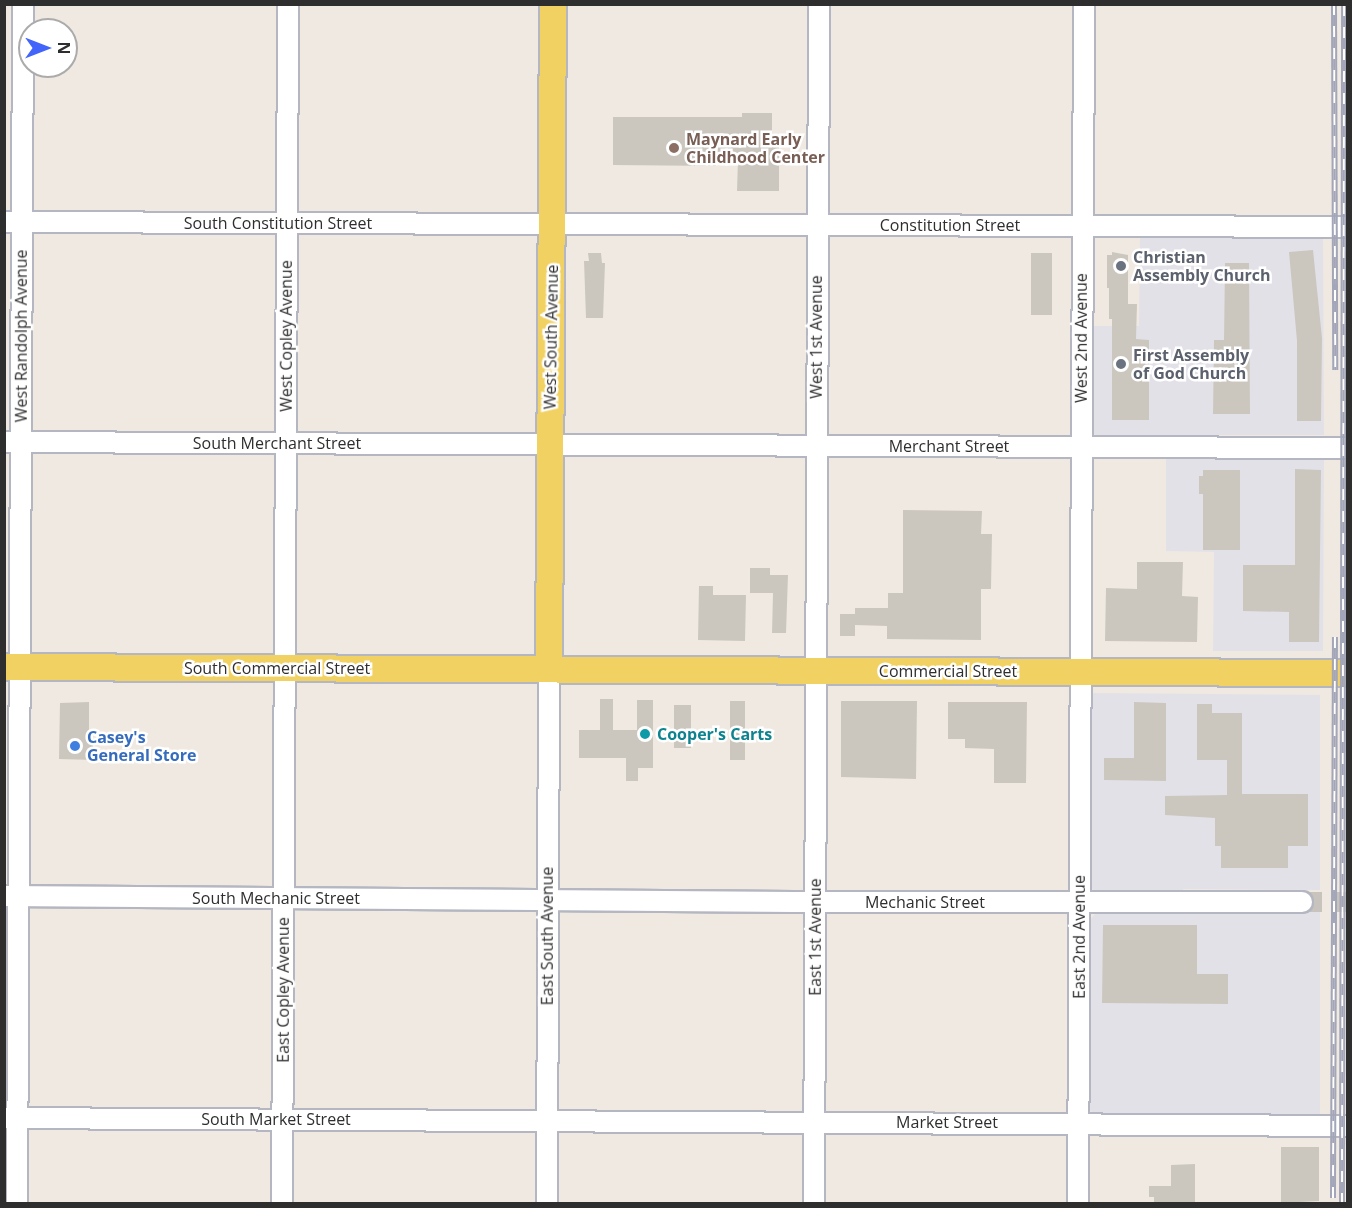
<!DOCTYPE html>
<html>
<head>
<meta charset="utf-8">
<style>
  body { margin:0 }
  #map { position:relative; width:1352px; height:1208px; overflow:hidden; background:#efe9e1; font-family:"Open Sans",sans-serif }
  div>[style] { position:absolute }
  .industrial>* { inset:0; background:#e3e1e8 }
  .building>* { inset:0; background:#cbc7bf }
  .minor-tunnel>* { height:20px; margin-top:-10px; transform-origin:0; background:repeating-linear-gradient(90deg,#c8c4bd 0 20px,transparent 0 30px) }
  .roads { filter:drop-shadow(2px 0 #b4b7c1) drop-shadow(-2px 0 #b4b7c1) drop-shadow(0 2px #b4b7c1) drop-shadow(0 -2px #b4b7c1) }
  .minor>* { height:20px; margin:-10px; padding:0 10px; transform-origin:10px; border-radius:10px; background:#fff }
  .major>* { height:26px; margin:-13px; padding:0 13px; transform-origin:13px; border-radius:13px; background:#f2d163 }
  .rail>* { height:6px; margin-top:-3px; transform-origin:0; background:repeating-linear-gradient(90deg,#fff 0 11px,#a3a6b8 0 22px); box-sizing:border-box; border-block:2px solid #a3a6b8 }
  .dots>* { width:16px; height:16px; translate:-50% -50%; box-sizing:border-box; border:3px solid #fff; border-radius:50% }
  span { translate:-50% -50%; white-space:nowrap; text-align:center; line-height:1.15; -webkit-text-stroke:5px #fff; paint-order:stroke }
  .education-label { font-size:16px; color:#785e54; font-weight:700 }
  .left { translate:0 -50%; text-align:left }
  .street-label { font-size:16px; color:#2e2e2e }
  .worship-label { font-size:16px; color:#5b616d; font-weight:700 }
  .culture-label { font-size:16px; color:#0d838f; font-weight:700 }
  .shop-label { font-size:16px; color:#366cbe; font-weight:700 }
  .frame { position:absolute; inset:0; border:6px solid #2e2e2e; pointer-events:none }
  .north { position:absolute; left:18px; top:18px; width:60px; height:60px; box-sizing:border-box; background:#fff; border:2px solid #ababab; border-radius:50%; rotate:90deg; font-size:16px; font-weight:700; line-height:24px; text-align:center; color:#2e2e2e }
  .north::after { content:''; display:block; margin:auto; width:21px; height:27px; background:#4264fb; clip-path:polygon(50% 0,100% 100%,50% 72%,0 100%) }
</style>
</head>
<body>
<div id="map">
  <div class="industrial">
    <div style="clip-path:polygon(1140px 233px,1323px 235px,1324px 435px,1096px 435px,1090px 432px,1090px 326px,1139px 326px)"></div>
    <div style="clip-path:polygon(1166px 457px,1324px 458px,1323px 651px,1213px 651px,1214px 552px,1166px 551px)"></div>
    <div style="clip-path:polygon(1094px 693px,1320px 695px,1320px 890px,1183px 889px,1183px 894px,1101px 893px,1093px 890px,1089px 884px,1090px 695px)"></div>
    <div style="clip-path:polygon(1098px 911px,1320px 912px,1320px 1115px,1097px 1114px,1090px 1111px,1088px 1108px,1088px 922px)"></div>
  </div>
  <div class="building">
    <div style="clip-path:polygon(742px 113px,772px 113px,772px 140px,779px 140px,779px 191px,737px 191px,738px 159px,716px 159px,716px 166px,613px 165px,613px 117px,742px 117px)"></div>
    <div style="clip-path:polygon(1313px 250px,1322px 338px,1321px 421px,1297px 421px,1297px 341px,1289px 252px)"></div>
    <div style="clip-path:polygon(1112px 252px,1128px 255px,1128px 304px,1137px 304px,1136px 339px,1149px 340px,1149px 420px,1112px 420px,1112px 319px,1109px 319px,1109px 288px,1107px 288px,1107px 255px,1112px 255px)"></div>
    <div style="clip-path:polygon(588px 253px,601px 253px,602px 263px,605px 263px,603px 318px,586px 318px,584px 261px,589px 261px)"></div>
    <div style="clip-path:polygon(1031px 253px,1052px 253px,1052px 315px,1031px 315px)"></div>
    <div style="clip-path:polygon(1225px 263px,1249px 263px,1250px 414px,1213px 414px,1214px 340px,1224px 340px)"></div>
    <div style="clip-path:polygon(1295px 469px,1321px 470px,1319px 642px,1289px 642px,1289px 612px,1243px 611px,1243px 565px,1295px 565px)"></div>
    <div style="clip-path:polygon(1203px 470px,1240px 470px,1240px 550px,1203px 550px,1203px 494px,1199px 494px,1199px 476px,1203px 476px)"></div>
    <div style="clip-path:polygon(903px 510px,982px 511px,981px 534px,992px 534px,991px 589px,981px 589px,981px 640px,887px 639px,887px 626px,855px 625px,855px 636px,840px 636px,840px 614px,855px 614px,855px 608px,888px 608px,888px 593px,903px 593px)"></div>
    <div style="clip-path:polygon(1137px 562px,1183px 562px,1182px 596px,1198px 597px,1197px 642px,1105px 641px,1106px 588px,1137px 589px)"></div>
    <div style="clip-path:polygon(750px 568px,770px 568px,770px 575px,788px 575px,786px 633px,772px 633px,773px 593px,750px 593px)"></div>
    <div style="clip-path:polygon(699px 586px,713px 586px,713px 595px,746px 595px,745px 641px,698px 640px)"></div>
    <div style="clip-path:polygon(600px 699px,613px 699px,613px 730px,637px 730px,637px 700px,653px 700px,653px 768px,638px 768px,638px 781px,626px 781px,626px 758px,579px 758px,579px 730px,600px 730px)"></div>
    <div style="clip-path:polygon(730px 701px,745px 701px,745px 760px,730px 760px)"></div>
    <div style="clip-path:polygon(841px 701px,917px 701px,916px 779px,841px 777px)"></div>
    <div style="clip-path:polygon(89px 702px,89px 736px,93px 736px,93px 760px,59px 759px,60px 703px)"></div>
    <div style="clip-path:polygon(948px 702px,1027px 702px,1026px 783px,994px 783px,994px 749px,965px 748px,965px 739px,948px 739px)"></div>
    <div style="clip-path:polygon(1134px 702px,1166px 703px,1166px 781px,1104px 780px,1104px 758px,1134px 758px)"></div>
    <div style="clip-path:polygon(1197px 704px,1212px 704px,1212px 713px,1242px 713px,1242px 794px,1308px 794px,1308px 846px,1288px 846px,1288px 868px,1221px 868px,1221px 846px,1215px 846px,1215px 818px,1165px 815px,1165px 796px,1227px 795px,1227px 760px,1197px 760px)"></div>
    <div style="clip-path:polygon(674px 705px,691px 705px,691px 748px,674px 748px)"></div>
    <div style="clip-path:polygon(1103px 925px,1197px 925px,1197px 974px,1228px 974px,1228px 1004px,1102px 1003px)"></div>
    <div style="clip-path:polygon(1281px 1147px,1319px 1147px,1319px 1201px,1281px 1203px)"></div>
    <div style="clip-path:polygon(1195px 1164px,1195px 1203px,1154px 1203px,1154px 1197px,1149px 1197px,1149px 1186px,1171px 1186px,1171px 1165px)"></div>
  </div>
  <div class="minor-tunnel">
    <div style="left:1302px;top:902px;width:46px"></div>
  </div>
  <div class="roads">
    <div class="minor">
      <div style="left:4px;top:222px;width:1344px;rotate:0.21deg"></div>
      <div style="left:4px;top:442px;width:1344px;rotate:0.26deg"></div>
      <div style="left:4px;top:896px;width:789px;rotate:0.44deg"></div>
      <div style="left:793px;top:902px;width:509px"></div>
      <div style="left:4px;top:1118px;width:1344px;rotate:0.34deg"></div>
      <div style="left:17px;top:1204px;width:1200px;rotate:-89.71deg"></div>
      <div style="left:282px;top:1204px;width:1200px;rotate:-89.71deg"></div>
      <div style="left:547px;top:1204px;width:535px;rotate:-89.79deg"></div>
      <div style="left:814px;top:1204px;width:1200px;rotate:-89.76deg"></div>
      <div style="left:1078px;top:1204px;width:1200px;rotate:-89.71deg"></div>
    </div>
    <div class="major">
      <div style="left:4px;top:667px;width:1344px;rotate:0.26deg"></div>
      <div style="left:549px;top:669px;width:665px;rotate:-89.66deg"></div>
    </div>
  </div>
  <div class="rail">
    <div style="left:1334px;top:4px;width:366px;rotate:89.8deg"></div>
    <div style="left:1333px;top:1198px;width:561px;rotate:-89.8deg"></div>
    <div style="left:1342px;top:1204px;width:1200px;rotate:-89.9deg"></div>
  </div>
  <div class="dots">
    <div style="left:674px;top:148px;background:#8d6e63"></div>
    <div style="left:1121px;top:266px;background:#6b7280"></div>
    <div style="left:1121px;top:364px;background:#6b7280"></div>
    <div style="left:645px;top:734px;background:#0f9aa8"></div>
    <div style="left:75px;top:746px;background:#3f7fe0"></div>
  </div>
  <div class="education-label">
    <span class="left" style="left:686px;top:148px">Maynard Early<br>Childhood Center</span>
  </div>
  <div class="street-label">
    <span style="left:278px;top:223px">South Constitution Street</span>
    <span style="left:950px;top:225px">Constitution Street</span>
    <span style="left:21px;top:336px;rotate:-90deg">West Randolph Avenue</span>
    <span style="left:286px;top:336px;rotate:-90deg">West Copley Avenue</span>
    <span style="left:551px;top:337px;rotate:-89deg">West South Avenue</span>
    <span style="left:816px;top:337px;rotate:-90deg">West 1st Avenue</span>
    <span style="left:1081px;top:338px;rotate:-90deg">West 2nd Avenue</span>
    <span style="left:277px;top:443px">South Merchant Street</span>
    <span style="left:949px;top:446px">Merchant Street</span>
    <span style="left:277px;top:668px">South Commercial Street</span>
    <span style="left:948px;top:671px">Commercial Street</span>
    <span style="left:276px;top:898px">South Mechanic Street</span>
    <span style="left:925px;top:902px">Mechanic Street</span>
    <span style="left:547px;top:936px;rotate:-90deg">East South Avenue</span>
    <span style="left:815px;top:937px;rotate:-90deg">East 1st Avenue</span>
    <span style="left:1079px;top:937px;rotate:-90deg">East 2nd Avenue</span>
    <span style="left:283px;top:990px;rotate:-90deg">East Copley Avenue</span>
    <span style="left:276px;top:1119px">South Market Street</span>
    <span style="left:947px;top:1122px">Market Street</span>
  </div>
  <div class="worship-label">
    <span class="left" style="left:1133px;top:266px">Christian<br>Assembly Church</span>
    <span class="left" style="left:1133px;top:364px">First Assembly<br>of God Church</span>
  </div>
  <div class="culture-label">
    <span class="left" style="left:657px;top:734px">Cooper's Carts</span>
  </div>
  <div class="shop-label">
    <span class="left" style="left:87px;top:746px">Casey's<br>General Store</span>
  </div>
  <div class="frame"></div>
  <div class="north">N</div>
</div>
</body>
</html>
